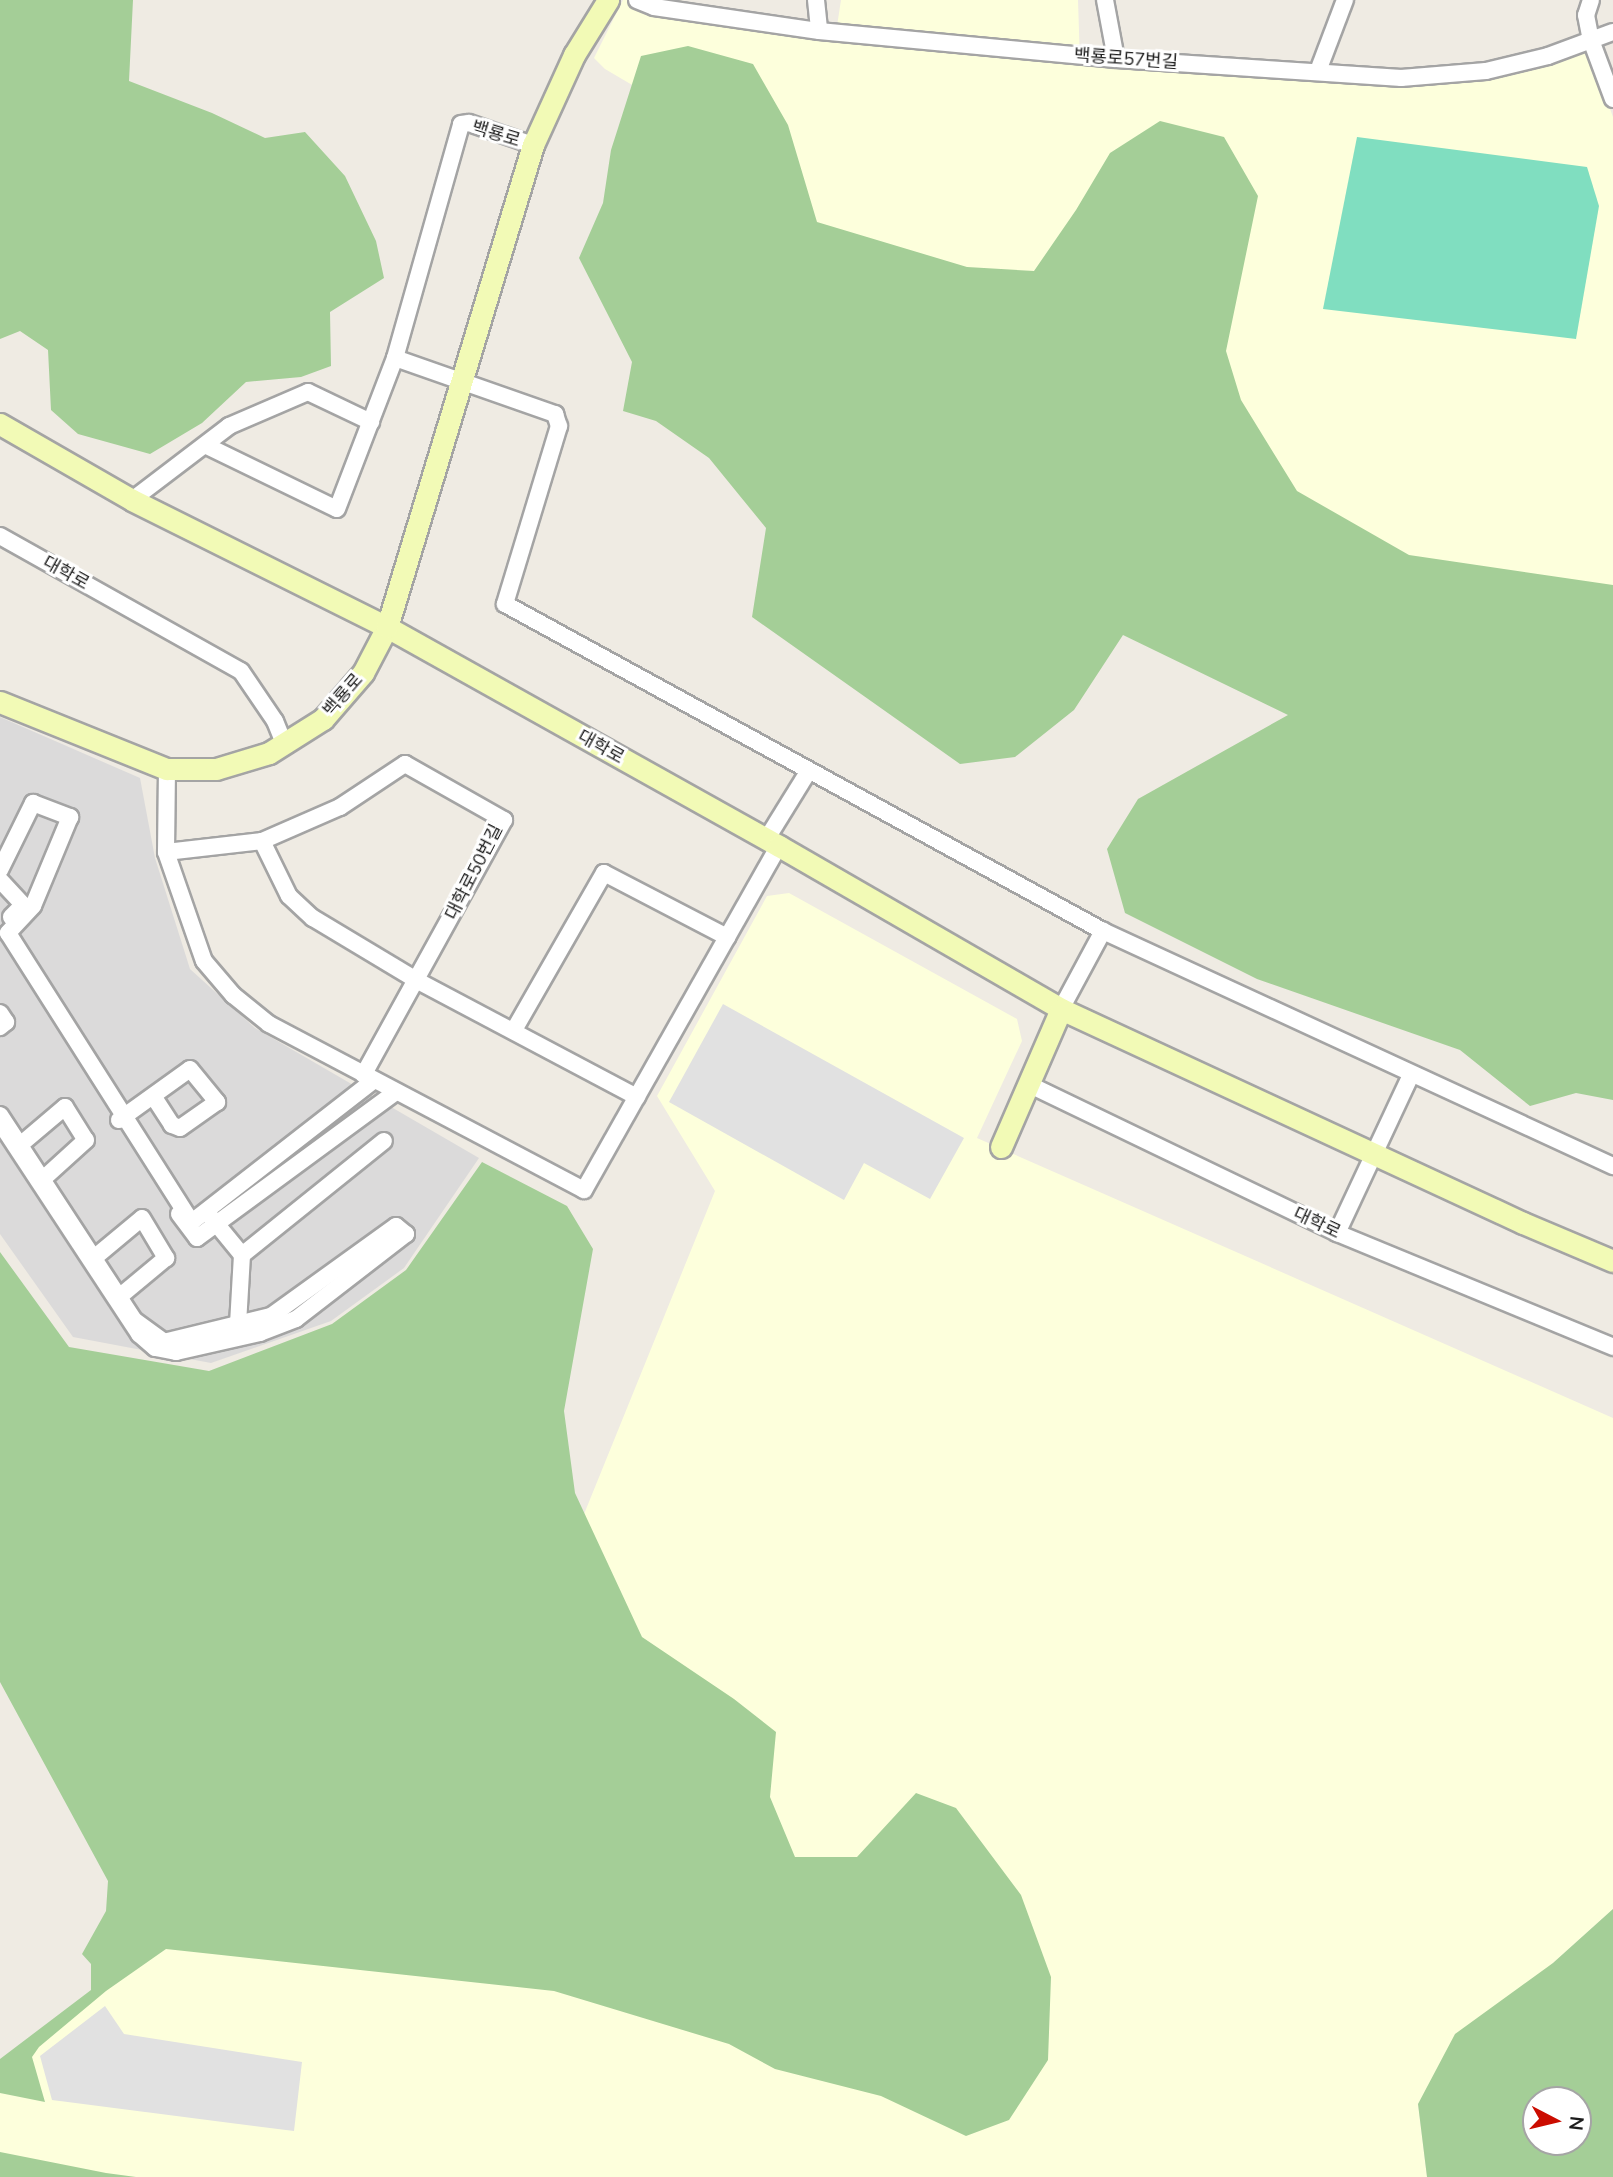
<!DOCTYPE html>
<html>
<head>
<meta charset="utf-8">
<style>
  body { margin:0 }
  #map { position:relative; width:1613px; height:2177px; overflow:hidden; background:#efebe3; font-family:"Nunito Sans","Noto Sans KR",sans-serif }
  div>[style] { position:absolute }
  .residential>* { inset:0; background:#dbdada }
  .education>* { inset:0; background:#fdffdc }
  .forest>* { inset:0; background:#a4ce97 }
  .pitch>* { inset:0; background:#80dec0 }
  .parking>* { inset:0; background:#e1e1e1 }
  .roads { filter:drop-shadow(2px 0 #a4a4a4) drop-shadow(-2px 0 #a4a4a4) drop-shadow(0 2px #a4a4a4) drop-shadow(0 -2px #a4a4a4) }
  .minor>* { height:16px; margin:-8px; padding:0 8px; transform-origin:8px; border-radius:8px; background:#fff }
  .secondary>* { height:21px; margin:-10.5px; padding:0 10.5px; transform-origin:10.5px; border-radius:10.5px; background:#f2fab6 }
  span { translate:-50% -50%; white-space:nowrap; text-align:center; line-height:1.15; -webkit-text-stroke:6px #fff; paint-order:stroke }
  .street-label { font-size:18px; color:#1d1d1d }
  .north { position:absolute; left:1522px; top:2086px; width:70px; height:70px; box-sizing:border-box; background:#fff; border:2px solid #a5a5a5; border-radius:50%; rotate:97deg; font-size:19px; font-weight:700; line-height:28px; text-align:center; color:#1d1d1d }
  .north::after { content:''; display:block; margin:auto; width:24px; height:32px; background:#cb0c00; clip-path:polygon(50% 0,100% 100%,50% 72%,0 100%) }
</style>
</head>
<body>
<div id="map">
  <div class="residential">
    <div style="clip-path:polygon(0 717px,140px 778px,155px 858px,190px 969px,255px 1028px,479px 1158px,404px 1268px,331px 1321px,211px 1363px,73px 1337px,0 1234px)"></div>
  </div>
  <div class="education">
    <div style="clip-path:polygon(623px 0,677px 0,837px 26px,841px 0,1078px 0,1080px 62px,1314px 82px,1401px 86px,1489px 77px,1588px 49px,1613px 117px,1613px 601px,1420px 572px,802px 242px,639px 89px,605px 69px,594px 58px)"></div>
    <div style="clip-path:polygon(789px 893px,1017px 1019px,1022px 1041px,977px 1138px,1613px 1418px,1613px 1909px,1553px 1963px,1418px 2104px,1427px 2177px,0 2177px,0 2077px,116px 1978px,247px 1882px,473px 1788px,715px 1191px,657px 1096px,767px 896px)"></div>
  </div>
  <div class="forest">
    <div style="clip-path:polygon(0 0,133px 0,129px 81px,212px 113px,265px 138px,305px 132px,345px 176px,376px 241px,384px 278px,330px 312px,331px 366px,301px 377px,246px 382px,202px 423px,150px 454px,78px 434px,51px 410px,48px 350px,20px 331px,0 339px)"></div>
    <div style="clip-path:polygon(688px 46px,753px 64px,788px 125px,817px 222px,967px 267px,1034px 271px,1076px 210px,1110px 153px,1160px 121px,1224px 137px,1258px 196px,1226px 351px,1241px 400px,1297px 491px,1409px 555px,1613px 585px,1613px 1100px,1576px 1093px,1530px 1106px,1460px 1050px,1257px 979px,1125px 913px,1107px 849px,1138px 799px,1288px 715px,1123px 635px,1074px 710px,1015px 757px,960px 764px,752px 617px,766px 528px,709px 458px,656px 421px,623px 411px,632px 362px,579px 258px,603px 203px,611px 150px,641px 56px)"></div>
    <div style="clip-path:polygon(482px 1162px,567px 1206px,593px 1249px,564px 1411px,575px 1493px,642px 1637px,734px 1699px,776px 1732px,770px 1797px,795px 1857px,857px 1857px,916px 1793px,956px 1808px,1021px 1895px,1051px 1977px,1048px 2060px,1009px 2120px,966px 2136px,881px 2096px,775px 2069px,729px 2044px,554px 1991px,166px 1949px,106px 1991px,39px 2047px,32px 2057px,45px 2102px,0 2093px,0 2059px,91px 1990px,91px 1964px,82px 1954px,106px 1911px,108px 1881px,0 1682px,0 1252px,69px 1347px,209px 1371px,332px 1324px,406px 1270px)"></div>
    <div style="clip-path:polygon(evenodd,1613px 1909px,1613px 2177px,1427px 2177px,1418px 2104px,1455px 2034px,1553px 1963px,1613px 1909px,1536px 2100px,1578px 2100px,1578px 2142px,1536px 2142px,1536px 2100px)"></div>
    <div style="clip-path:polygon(0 2152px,106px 2173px,136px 2177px,0 2177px)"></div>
  </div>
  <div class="pitch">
    <div style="clip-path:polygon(1357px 137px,1587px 167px,1599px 206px,1576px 339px,1323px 309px)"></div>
  </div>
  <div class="parking">
    <div style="clip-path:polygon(723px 1004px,964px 1138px,930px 1199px,864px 1163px,844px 1200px,669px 1102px)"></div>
    <div style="clip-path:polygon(105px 2006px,124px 2034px,302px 2062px,294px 2131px,52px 2100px,40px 2056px)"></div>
  </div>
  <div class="roads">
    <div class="minor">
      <div style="left:637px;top:0;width:18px;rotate:22deg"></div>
      <div style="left:654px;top:7px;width:167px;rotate:8.3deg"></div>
      <div style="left:819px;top:31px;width:298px;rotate:5.4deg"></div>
      <div style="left:1116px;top:59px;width:286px;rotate:3.8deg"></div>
      <div style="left:1401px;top:78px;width:85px;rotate:-4.7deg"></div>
      <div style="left:1486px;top:71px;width:64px;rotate:-13.6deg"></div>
      <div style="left:1548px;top:56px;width:69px;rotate:-20.3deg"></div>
      <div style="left:816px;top:0;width:31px;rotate:84deg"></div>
      <div style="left:1105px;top:0;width:60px;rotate:79.4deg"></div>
      <div style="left:1591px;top:0;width:16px;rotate:108deg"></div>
      <div style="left:1586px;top:15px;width:25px;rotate:79deg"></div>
      <div style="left:1591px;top:40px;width:63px;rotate:69.6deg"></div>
      <div style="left:1318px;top:71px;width:76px;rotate:-69.2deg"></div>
      <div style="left:395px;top:358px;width:170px;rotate:19.3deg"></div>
      <div style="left:555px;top:414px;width:13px;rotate:72deg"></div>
      <div style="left:559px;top:426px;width:186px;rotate:106.9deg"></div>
      <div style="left:505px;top:604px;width:682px;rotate:28.67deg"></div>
      <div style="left:1103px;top:931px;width:562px;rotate:24.74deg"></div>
      <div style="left:207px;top:446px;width:144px;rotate:25.9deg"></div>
      <div style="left:337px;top:509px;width:162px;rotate:-69deg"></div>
      <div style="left:395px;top:358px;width:243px;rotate:-74.2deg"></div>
      <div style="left:461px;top:124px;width:8px;rotate:-7deg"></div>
      <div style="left:469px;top:123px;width:68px;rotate:19deg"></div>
      <div style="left:132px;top:500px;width:122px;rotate:-37.3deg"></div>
      <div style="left:229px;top:426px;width:86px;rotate:-23.3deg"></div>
      <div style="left:308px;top:392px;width:70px;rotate:25.5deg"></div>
      <div style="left:0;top:536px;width:276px;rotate:29.3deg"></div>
      <div style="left:241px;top:671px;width:60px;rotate:55.8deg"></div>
      <div style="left:275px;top:721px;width:24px;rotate:68deg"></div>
      <div style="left:167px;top:769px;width:83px;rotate:90.7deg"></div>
      <div style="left:166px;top:852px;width:115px;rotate:70.8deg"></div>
      <div style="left:204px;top:961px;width:45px;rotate:49.5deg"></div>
      <div style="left:233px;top:995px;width:46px;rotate:38.9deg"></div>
      <div style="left:269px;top:1024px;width:356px;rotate:27.8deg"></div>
      <div style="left:584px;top:1190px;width:395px;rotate:-60.5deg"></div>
      <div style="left:766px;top:840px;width:80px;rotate:-58.3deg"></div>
      <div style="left:262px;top:841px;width:61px;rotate:63.9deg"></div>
      <div style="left:289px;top:896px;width:33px;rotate:43deg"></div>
      <div style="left:313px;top:918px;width:120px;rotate:31deg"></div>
      <div style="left:416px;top:980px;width:250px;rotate:27.9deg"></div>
      <div style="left:166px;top:852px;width:97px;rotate:-6.5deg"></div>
      <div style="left:262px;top:841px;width:85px;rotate:-23.6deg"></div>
      <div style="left:340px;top:807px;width:78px;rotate:-33.5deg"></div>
      <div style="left:405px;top:764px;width:114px;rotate:29.5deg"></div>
      <div style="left:504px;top:820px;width:291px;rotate:118.9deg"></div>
      <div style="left:0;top:870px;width:75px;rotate:-63.8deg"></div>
      <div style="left:33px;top:803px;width:40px;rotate:21deg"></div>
      <div style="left:70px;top:817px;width:96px;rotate:112.6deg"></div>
      <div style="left:33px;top:906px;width:37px;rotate:133deg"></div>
      <div style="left:8px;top:933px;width:340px;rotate:57.6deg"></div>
      <div style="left:190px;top:1220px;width:3px;rotate:18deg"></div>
      <div style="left:193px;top:1221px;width:229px;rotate:-37.9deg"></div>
      <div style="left:0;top:880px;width:34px;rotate:47deg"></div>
      <div style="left:23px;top:905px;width:17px;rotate:135deg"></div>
      <div style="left:1061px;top:1009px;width:89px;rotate:-61.7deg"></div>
      <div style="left:0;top:1013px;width:11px;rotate:56deg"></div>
      <div style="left:6px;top:1022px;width:8px;rotate:140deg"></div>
      <div style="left:514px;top:1030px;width:181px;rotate:-60.2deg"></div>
      <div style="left:604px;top:873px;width:139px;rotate:27.5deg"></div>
      <div style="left:1028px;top:1084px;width:343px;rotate:25.7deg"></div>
      <div style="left:1337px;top:1233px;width:299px;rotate:22.4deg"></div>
      <div style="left:0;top:1115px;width:245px;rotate:56.8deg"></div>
      <div style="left:134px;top:1320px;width:37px;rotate:36deg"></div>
      <div style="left:164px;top:1342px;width:110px;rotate:-13.7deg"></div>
      <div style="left:271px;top:1316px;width:154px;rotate:-35.8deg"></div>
      <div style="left:396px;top:1226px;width:13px;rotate:39deg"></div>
      <div style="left:406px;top:1234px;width:139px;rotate:142.3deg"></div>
      <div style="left:296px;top:1319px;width:39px;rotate:159deg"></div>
      <div style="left:260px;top:1333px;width:86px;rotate:167.3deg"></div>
      <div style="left:176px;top:1352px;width:21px;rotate:-169deg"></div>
      <div style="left:155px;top:1348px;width:21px;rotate:-139deg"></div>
      <div style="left:139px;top:1334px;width:254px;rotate:-123.3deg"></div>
      <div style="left:119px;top:1120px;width:87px;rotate:-35.7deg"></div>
      <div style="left:190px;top:1069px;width:43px;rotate:50.7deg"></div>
      <div style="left:217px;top:1102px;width:45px;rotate:144.9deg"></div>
      <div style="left:180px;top:1128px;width:9px;rotate:-159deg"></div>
      <div style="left:172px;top:1125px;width:33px;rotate:-123deg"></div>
      <div style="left:20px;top:1145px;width:59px;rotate:-40.2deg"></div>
      <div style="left:65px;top:1107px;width:39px;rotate:58deg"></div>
      <div style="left:86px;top:1140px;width:59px;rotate:137.7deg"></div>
      <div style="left:179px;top:1214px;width:30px;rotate:53deg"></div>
      <div style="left:197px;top:1238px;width:247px;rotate:-36.3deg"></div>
      <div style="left:210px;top:1216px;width:50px;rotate:50.6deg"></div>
      <div style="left:242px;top:1255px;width:69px;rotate:93.3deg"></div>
      <div style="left:1337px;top:1233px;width:174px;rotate:-64.9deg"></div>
      <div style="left:242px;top:1255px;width:182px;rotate:-38.8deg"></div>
      <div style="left:94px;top:1258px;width:62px;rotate:-39.8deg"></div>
      <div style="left:142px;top:1218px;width:47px;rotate:59deg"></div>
      <div style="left:166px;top:1258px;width:61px;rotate:140.3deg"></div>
    </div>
    <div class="secondary">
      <div style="left:0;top:424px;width:152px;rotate:29.9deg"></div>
      <div style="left:132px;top:500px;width:285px;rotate:26.5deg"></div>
      <div style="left:387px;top:627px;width:449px;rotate:29.2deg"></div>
      <div style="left:779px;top:846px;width:326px;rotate:30deg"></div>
      <div style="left:1061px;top:1009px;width:509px;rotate:24.85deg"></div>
      <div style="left:1523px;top:1223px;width:98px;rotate:22.9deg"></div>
      <div style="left:0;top:702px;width:180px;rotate:21.9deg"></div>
      <div style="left:167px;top:769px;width:49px"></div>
      <div style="left:216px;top:769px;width:55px;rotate:-16.8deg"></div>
      <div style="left:269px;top:753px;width:64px;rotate:-32.2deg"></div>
      <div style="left:323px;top:719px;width:61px;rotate:-49deg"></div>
      <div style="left:363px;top:673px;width:52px;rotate:-62.4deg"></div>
      <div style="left:387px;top:627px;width:504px;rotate:-73.15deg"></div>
      <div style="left:533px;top:145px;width:99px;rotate:-65.5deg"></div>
      <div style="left:574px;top:55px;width:65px;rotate:-58.3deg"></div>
      <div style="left:1001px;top:1147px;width:150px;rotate:-66.5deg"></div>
    </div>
  </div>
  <div class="street-label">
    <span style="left:1126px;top:59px;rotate:4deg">백룡로57번길</span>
    <span style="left:496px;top:134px;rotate:17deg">백룡로</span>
    <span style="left:66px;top:573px;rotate:29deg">대학로</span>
    <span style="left:343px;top:695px;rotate:-49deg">백룡로</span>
    <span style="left:601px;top:747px;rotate:29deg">대학로</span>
    <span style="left:474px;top:872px;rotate:-63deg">대학로50번길</span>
    <span style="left:1317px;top:1223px;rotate:25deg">대학로</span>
  </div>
  <div class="north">N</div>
</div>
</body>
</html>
